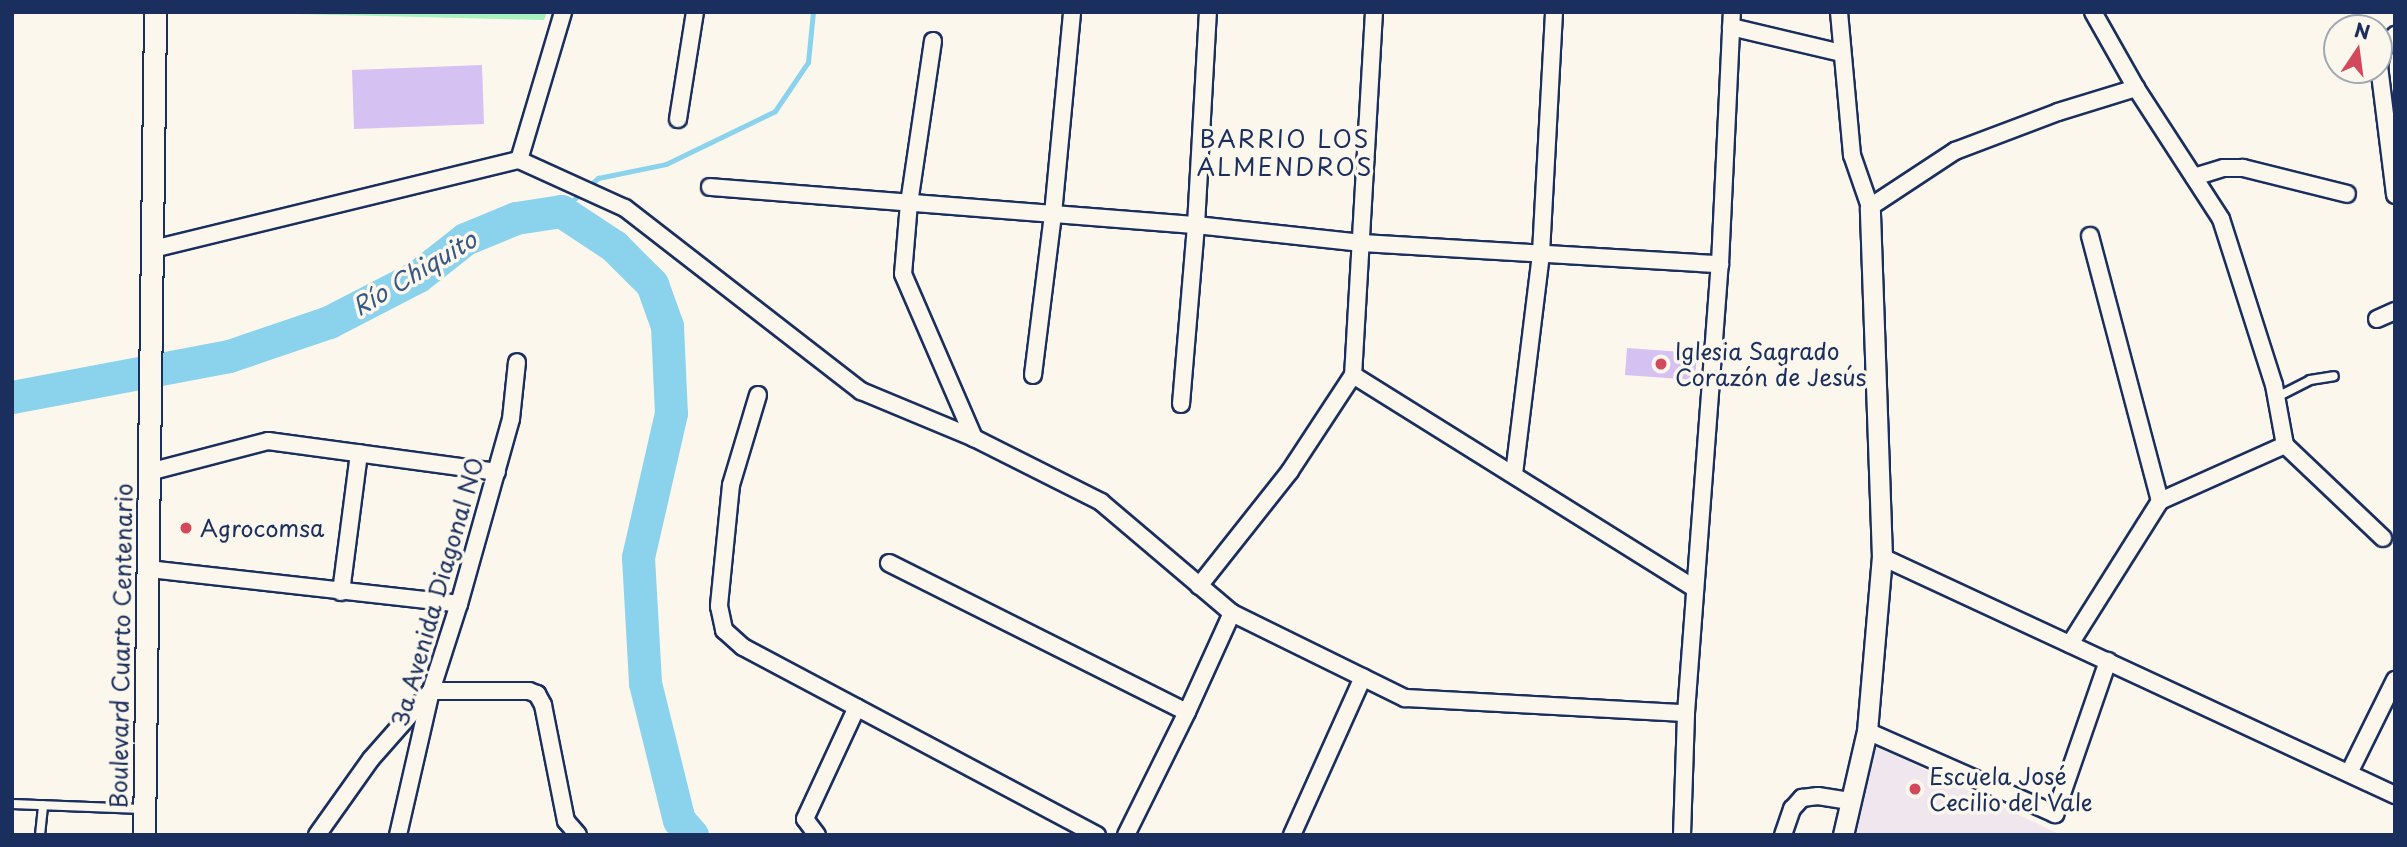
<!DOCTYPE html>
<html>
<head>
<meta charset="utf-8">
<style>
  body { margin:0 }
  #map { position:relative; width:2407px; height:847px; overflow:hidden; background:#fbf7ec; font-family:"Playpen Sans",sans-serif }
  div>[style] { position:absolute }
  .built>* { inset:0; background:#f0e7ee }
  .green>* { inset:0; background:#a8f2c0 }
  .stream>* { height:5px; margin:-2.5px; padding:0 2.5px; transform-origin:2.5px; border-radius:2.5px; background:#8bd3ec }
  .river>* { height:33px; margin:-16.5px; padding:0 16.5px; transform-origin:16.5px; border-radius:16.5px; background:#8bd3ec }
  .building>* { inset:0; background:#d5c2f3 }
  .roads { filter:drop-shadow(2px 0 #1b2f5e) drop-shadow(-2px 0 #1b2f5e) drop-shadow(0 2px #1b2f5e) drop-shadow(0 -2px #1b2f5e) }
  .service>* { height:8px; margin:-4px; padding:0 4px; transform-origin:4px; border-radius:4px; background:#fbf7ec }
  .minor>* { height:16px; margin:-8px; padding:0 8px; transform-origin:8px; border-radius:8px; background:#fbf7ec }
  .tertiary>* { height:19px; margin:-9.5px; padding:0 9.5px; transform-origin:9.5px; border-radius:9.5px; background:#fbf7ec }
  .secondary>* { height:21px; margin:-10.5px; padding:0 10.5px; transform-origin:10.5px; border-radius:10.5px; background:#fbf7ec }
  .dots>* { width:19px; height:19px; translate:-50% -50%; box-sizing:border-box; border:4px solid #fbf7ec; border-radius:50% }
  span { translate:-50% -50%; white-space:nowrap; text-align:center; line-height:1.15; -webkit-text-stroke:7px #fbf7ec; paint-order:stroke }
  .poi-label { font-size:23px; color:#1b2f5e }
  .left { translate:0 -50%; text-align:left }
  .street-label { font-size:23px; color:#1b2f5e }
  .neighbourhood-label { font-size:24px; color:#1b2f5e; letter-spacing:2px }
  .water-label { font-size:24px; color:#375882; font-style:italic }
  .frame { position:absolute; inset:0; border:14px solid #1b2f5e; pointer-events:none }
  .north { position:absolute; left:2323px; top:14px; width:70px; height:70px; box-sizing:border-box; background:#fbf7ec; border:2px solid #a1a7b3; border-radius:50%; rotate:13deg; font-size:19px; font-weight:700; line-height:28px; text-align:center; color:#1b2f5e }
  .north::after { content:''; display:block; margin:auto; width:24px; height:32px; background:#d1495b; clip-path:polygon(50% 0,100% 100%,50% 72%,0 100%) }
</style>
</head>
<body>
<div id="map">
  <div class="built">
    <div style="clip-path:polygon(1872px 744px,2061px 835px,1855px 835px)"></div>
  </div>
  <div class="green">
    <div style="clip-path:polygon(212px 12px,547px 12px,544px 20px)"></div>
  </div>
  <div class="stream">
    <div style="left:561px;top:211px;width:50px;rotate:-41.7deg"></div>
    <div style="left:598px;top:178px;width:69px;rotate:-11.6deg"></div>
    <div style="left:666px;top:164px;width:121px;rotate:-25.9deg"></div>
    <div style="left:775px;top:111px;width:59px;rotate:-56deg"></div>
    <div style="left:808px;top:62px;width:50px;rotate:-84.3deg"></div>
  </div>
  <div class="river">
    <div style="left:12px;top:397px;width:221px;rotate:-10.7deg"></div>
    <div style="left:229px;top:356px;width:106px;rotate:-18.8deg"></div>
    <div style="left:329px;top:322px;width:100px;rotate:-27.3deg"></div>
    <div style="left:418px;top:276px;width:60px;rotate:-38.2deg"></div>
    <div style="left:465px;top:239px;width:55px;rotate:-22.4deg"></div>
    <div style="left:516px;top:218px;width:46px;rotate:-8.8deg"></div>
    <div style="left:561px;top:211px;width:64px;rotate:33.4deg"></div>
    <div style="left:614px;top:246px;width:54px;rotate:45deg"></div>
    <div style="left:652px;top:284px;width:45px;rotate:70.3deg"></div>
    <div style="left:667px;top:326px;width:87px;rotate:87.4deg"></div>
    <div style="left:671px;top:413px;width:148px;rotate:102.9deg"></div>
    <div style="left:638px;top:557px;width:126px;rotate:86.8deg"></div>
    <div style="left:645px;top:683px;width:141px;rotate:76.1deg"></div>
    <div style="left:679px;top:820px;width:20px;rotate:49deg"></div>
  </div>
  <div class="building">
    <div style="clip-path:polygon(482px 65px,484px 124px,354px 129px,352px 70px)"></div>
    <div style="clip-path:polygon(1627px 348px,1697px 353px,1695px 380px,1625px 375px)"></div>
  </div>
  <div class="roads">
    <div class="service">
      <div style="left:2277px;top:397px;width:37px;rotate:-27deg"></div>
      <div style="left:2310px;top:380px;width:24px;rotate:-9deg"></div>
      <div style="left:12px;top:804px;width:130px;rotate:2.2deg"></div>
      <div style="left:40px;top:835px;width:30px;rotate:-84deg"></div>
    </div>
    <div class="minor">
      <div style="left:1374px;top:12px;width:364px;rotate:93.3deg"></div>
      <div style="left:1353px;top:375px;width:403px;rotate:32deg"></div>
      <div style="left:1839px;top:12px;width:144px;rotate:84.8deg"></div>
      <div style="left:1852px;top:155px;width:55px;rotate:70.9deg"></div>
      <div style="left:1870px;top:207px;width:102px;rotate:-33.4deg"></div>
      <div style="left:1955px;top:151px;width:110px;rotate:-20.7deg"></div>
      <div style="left:2058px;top:112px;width:82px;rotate:-17.1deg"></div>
      <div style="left:2093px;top:12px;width:87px;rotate:60.5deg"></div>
      <div style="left:2136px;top:88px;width:156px;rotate:57deg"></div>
      <div style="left:2221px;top:219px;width:174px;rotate:72.3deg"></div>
      <div style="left:2274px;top:385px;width:61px;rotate:79.6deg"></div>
      <div style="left:2285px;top:445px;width:135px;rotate:43.5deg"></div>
      <div style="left:1731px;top:27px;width:113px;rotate:13.3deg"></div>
      <div style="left:933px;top:41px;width:164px;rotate:98.4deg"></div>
      <div style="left:909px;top:203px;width:71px;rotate:94.8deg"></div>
      <div style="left:903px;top:274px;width:179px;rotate:66.6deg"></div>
      <div style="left:2379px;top:66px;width:130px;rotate:82.9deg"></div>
      <div style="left:2379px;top:66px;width:18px;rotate:-77deg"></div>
      <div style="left:2383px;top:48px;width:18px;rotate:-47deg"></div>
      <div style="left:678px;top:119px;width:108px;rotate:-81deg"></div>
      <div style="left:519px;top:160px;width:154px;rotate:-73.4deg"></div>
      <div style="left:2194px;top:177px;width:31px;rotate:-17deg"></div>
      <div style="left:2224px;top:168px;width:19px"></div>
      <div style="left:2243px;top:168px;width:107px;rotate:14deg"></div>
      <div style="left:710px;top:187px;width:487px;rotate:4.5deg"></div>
      <div style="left:1196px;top:225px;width:167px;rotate:6.2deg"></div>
      <div style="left:1362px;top:243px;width:359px;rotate:3.4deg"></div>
      <div style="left:2090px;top:236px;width:274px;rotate:75.2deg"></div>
      <div style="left:153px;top:249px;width:377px;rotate:-13.7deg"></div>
      <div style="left:519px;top:160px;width:116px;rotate:24.4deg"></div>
      <div style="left:625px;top:208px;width:299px;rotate:37.8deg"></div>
      <div style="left:861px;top:391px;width:122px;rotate:22.6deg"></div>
      <div style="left:974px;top:438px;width:142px;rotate:26.7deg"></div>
      <div style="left:1101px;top:502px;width:172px;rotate:40.3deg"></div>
      <div style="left:1232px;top:613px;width:193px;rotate:26.2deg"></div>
      <div style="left:1405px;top:698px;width:281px;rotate:3.1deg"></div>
      <div style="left:2377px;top:319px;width:20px;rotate:-24deg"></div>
      <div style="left:1033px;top:375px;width:162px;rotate:-82.9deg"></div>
      <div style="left:1053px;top:214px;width:203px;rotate:-84.6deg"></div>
      <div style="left:758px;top:395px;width:94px;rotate:106.7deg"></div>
      <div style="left:731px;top:485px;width:122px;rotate:95.7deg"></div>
      <div style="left:719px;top:606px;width:25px;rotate:78deg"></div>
      <div style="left:724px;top:630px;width:25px;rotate:42deg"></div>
      <div style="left:743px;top:647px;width:401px;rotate:28deg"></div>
      <div style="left:1181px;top:404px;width:180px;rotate:-85.2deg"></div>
      <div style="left:1196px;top:225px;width:213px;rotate:-86.8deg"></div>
      <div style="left:149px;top:472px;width:123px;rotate:-14.6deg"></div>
      <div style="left:268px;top:441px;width:231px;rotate:7.7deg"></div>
      <div style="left:1514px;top:474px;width:223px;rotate:-83deg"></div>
      <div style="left:1541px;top:253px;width:241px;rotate:-86.9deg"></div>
      <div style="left:1882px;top:557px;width:566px;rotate:24.89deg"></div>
      <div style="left:889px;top:563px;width:333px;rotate:26.6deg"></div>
      <div style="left:149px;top:569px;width:312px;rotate:6.4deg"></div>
      <div style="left:1199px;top:586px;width:147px;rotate:-51.6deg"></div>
      <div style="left:1290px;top:471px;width:115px;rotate:-56.7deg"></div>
      <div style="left:341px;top:592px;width:140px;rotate:-82.6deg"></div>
      <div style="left:2070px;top:644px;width:169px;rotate:-57.8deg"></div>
      <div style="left:2160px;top:501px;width:137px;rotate:-24.1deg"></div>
      <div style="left:1867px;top:731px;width:206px;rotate:23.8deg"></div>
      <div style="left:2055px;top:814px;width:162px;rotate:-70.9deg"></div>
      <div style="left:2349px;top:773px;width:104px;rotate:-63.7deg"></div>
      <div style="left:317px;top:835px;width:93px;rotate:-54.6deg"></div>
      <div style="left:371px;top:759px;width:91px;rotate:-48.6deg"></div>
      <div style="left:431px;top:691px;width:98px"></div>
      <div style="left:529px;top:691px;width:9px;rotate:21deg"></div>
      <div style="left:537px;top:694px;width:13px;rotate:61deg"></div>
      <div style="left:543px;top:705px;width:118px;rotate:78.8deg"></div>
      <div style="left:566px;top:821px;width:18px;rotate:49deg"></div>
      <div style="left:398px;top:835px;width:148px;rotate:-77.1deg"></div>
      <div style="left:431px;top:691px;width:91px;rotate:-72.2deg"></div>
      <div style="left:459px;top:604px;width:192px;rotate:-74.3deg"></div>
      <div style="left:511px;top:419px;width:57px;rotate:-84deg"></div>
      <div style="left:817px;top:835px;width:20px;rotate:-127deg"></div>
      <div style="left:805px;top:819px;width:123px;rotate:-65.1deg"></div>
      <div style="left:1126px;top:835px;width:137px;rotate:-63.6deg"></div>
      <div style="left:1187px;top:712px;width:109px;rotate:-65.6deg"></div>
      <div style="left:1292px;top:835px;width:173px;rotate:-65.8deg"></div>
      <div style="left:1682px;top:835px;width:122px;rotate:-88.1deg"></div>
      <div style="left:1686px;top:713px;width:450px;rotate:-85.7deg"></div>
      <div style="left:1720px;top:264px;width:252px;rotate:-87.3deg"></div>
      <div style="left:1783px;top:835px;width:28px;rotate:-71deg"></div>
      <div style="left:1792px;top:809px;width:15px;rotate:-48deg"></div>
      <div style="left:1802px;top:798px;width:16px;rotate:-7deg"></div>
      <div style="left:1818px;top:796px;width:32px;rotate:9deg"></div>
    </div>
    <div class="tertiary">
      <div style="left:1843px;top:835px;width:107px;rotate:-77deg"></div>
      <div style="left:1867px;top:731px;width:175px;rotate:-85.1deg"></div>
      <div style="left:1882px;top:557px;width:350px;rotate:-92deg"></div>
    </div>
    <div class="secondary">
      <div style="left:144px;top:835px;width:823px;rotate:-89.23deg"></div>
    </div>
  </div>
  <div class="dots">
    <div style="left:1661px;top:364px;background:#d1495b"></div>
    <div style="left:186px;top:528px;background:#d1495b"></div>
    <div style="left:1915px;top:789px;background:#d1495b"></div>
  </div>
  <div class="poi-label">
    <span class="left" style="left:1675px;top:364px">Iglesia Sagrado<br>Corazón de Jesús</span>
    <span class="left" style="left:200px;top:528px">Agrocomsa</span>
    <span class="left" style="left:1929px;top:789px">Escuela José<br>Cecilio del Vale</span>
  </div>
  <div class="street-label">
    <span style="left:437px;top:592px;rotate:-74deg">3a Avenida Diagonal NO</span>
    <span style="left:121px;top:646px;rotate:-89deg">Boulevard Cuarto Centenario</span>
  </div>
  <div class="neighbourhood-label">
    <span style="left:1285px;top:153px">BARRIO LOS<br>ALMENDROS</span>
  </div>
  <div class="water-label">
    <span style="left:414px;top:273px;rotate:-31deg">Río Chiquito</span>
  </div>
  <div class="frame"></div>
  <div class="north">N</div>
</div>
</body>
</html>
